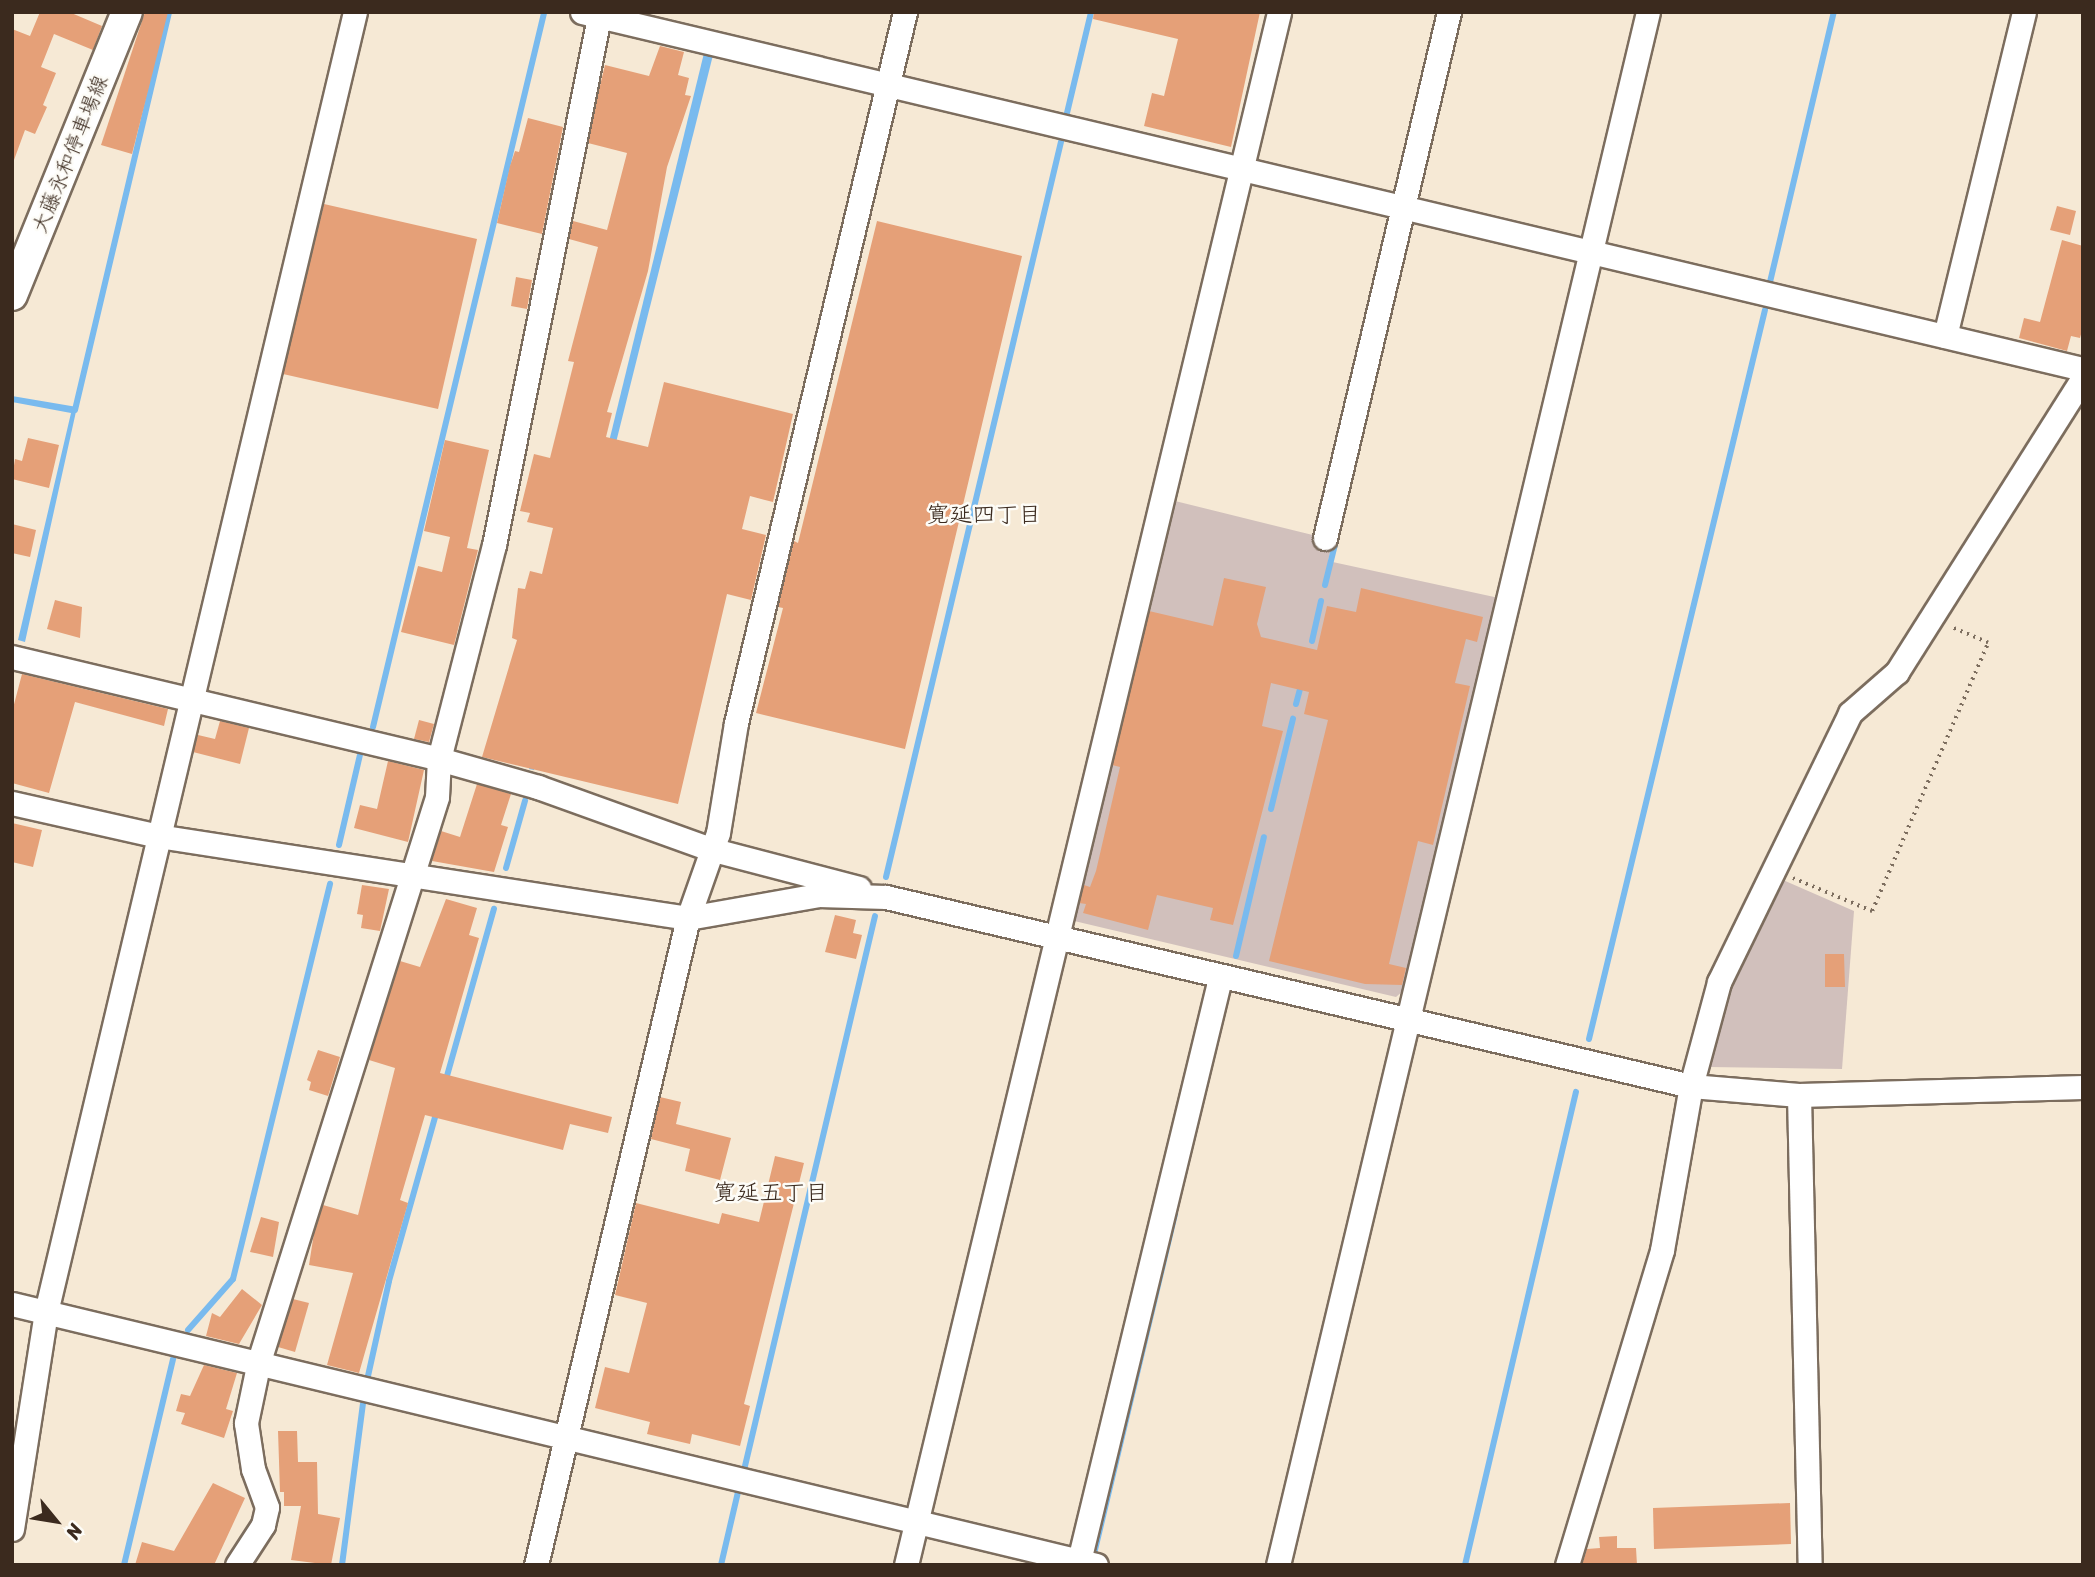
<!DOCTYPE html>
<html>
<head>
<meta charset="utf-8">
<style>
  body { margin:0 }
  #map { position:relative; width:2095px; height:1577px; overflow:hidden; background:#f6e9d5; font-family:Sriracha,"Klee One",sans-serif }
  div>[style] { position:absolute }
  .industrial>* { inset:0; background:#d1c0bc }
  .water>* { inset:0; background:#79baee }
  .stream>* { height:6px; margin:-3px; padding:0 3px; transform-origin:3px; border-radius:3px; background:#79baee }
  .building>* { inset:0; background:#e5a078 }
  .path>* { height:3.5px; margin-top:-1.75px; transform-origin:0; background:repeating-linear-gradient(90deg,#7c6d5e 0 2px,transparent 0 7px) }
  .roads { filter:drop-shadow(2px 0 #7c6d5e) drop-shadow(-2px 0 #7c6d5e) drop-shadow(0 2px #7c6d5e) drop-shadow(0 -2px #7c6d5e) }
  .minor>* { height:23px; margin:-11.5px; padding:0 11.5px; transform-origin:11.5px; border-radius:11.5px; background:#fff }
  .major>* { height:30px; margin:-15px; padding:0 15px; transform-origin:15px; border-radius:15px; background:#fff }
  span { translate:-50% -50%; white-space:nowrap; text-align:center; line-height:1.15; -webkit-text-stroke:5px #fdfcf7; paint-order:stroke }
  .street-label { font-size:21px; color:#3b2a1e }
  .neighbourhood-label { font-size:23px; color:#3b2a1e }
  .frame { position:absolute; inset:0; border:14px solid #3b2a1e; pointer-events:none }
  .north { position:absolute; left:21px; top:1486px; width:70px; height:70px; -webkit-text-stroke:5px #fdfcf7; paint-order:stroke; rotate:120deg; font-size:19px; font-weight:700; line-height:28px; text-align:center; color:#3b2a1e }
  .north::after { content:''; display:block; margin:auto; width:24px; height:32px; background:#3b2a1e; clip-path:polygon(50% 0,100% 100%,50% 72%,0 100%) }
</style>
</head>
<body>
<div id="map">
  <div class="industrial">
    <div style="clip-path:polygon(1171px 500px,1333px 540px,1328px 561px,1499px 598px,1404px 990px,1396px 997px,1070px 920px)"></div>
    <div style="clip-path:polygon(1783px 880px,1854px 911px,1842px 1069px,1709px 1067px,1703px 1060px,1726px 985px,1776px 881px)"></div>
  </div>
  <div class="water">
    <div style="clip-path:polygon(705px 49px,714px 51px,534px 770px,529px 769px)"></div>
    <div style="clip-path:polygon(12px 396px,77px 407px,25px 642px,18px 640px,71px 413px,12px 402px)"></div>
  </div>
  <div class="stream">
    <div style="left:1067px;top:113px;width:104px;rotate:-76.6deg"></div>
    <div style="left:1770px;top:282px;width:277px;rotate:-76.7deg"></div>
    <div style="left:75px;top:410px;width:409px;rotate:-76.7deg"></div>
    <div style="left:1325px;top:585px;width:50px;rotate:-76.2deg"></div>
    <div style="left:1312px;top:641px;width:41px;rotate:-77.3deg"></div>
    <div style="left:1296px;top:704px;width:23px;rotate:-75deg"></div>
    <div style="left:373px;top:727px;width:734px;rotate:-76.53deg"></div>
    <div style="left:1271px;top:809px;width:93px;rotate:-76.3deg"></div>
    <div style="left:339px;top:845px;width:92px;rotate:-76.9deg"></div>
    <div style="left:506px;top:868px;width:70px;rotate:-74.2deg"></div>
    <div style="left:886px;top:877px;width:756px;rotate:-76.61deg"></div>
    <div style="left:1236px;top:956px;width:122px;rotate:-76.8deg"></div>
    <div style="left:1589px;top:1039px;width:750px;rotate:-76.43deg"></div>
    <div style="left:445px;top:1083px;width:181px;rotate:-74.3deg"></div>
    <div style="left:188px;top:1330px;width:68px;rotate:-48.6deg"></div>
    <div style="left:233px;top:1279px;width:407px;rotate:-76.2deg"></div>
    <div style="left:368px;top:1376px;width:97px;rotate:-77.5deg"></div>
    <div style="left:389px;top:1281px;width:178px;rotate:-74.3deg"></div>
    <div style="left:745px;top:1466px;width:565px;rotate:-76.7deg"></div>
    <div style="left:1094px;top:1554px;width:350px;rotate:-76.6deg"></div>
    <div style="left:124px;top:1565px;width:212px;rotate:-76.6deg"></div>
    <div style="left:342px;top:1565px;width:162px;rotate:-82.6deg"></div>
    <div style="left:721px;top:1565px;width:75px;rotate:-76.9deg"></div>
    <div style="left:1465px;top:1565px;width:486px;rotate:-76.8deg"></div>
  </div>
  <div class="building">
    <div style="clip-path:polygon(40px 12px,69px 12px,102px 26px,93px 50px,54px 34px,41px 67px,56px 73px,43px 105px,47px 107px,35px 134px,25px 130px,14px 160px,12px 29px,30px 36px)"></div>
    <div style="clip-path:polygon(145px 12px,168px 12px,132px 154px,101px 145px)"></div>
    <div style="clip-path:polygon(1094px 12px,1260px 12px,1231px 147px,1144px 126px,1152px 93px,1164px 96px,1178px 39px,1093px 19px)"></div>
    <div style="clip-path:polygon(660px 46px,684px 52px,678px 75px,689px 78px,685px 95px,691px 96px,667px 167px,648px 271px,607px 412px,612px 413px,606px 437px,648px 447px,664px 382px,793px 414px,773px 502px,750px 496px,742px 529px,766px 535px,751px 600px,727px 594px,678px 804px,482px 757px,517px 640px,512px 638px,518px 588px,525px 589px,530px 571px,542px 574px,553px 528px,527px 522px,530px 513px,520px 511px,534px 454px,550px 458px,574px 362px,568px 361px,598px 247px,569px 239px,573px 221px,607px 230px,627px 153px,588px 143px,597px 98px,605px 65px,649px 76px)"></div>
    <div style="clip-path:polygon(528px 118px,563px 127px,542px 234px,497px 223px,510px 166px,515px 151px,519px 152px)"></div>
    <div style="clip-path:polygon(324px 204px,477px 239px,438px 409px,283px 374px)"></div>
    <div style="clip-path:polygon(2057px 206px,2076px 211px,2070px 235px,2050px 230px)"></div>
    <div style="clip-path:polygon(877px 221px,1022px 256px,905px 749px,756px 713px,783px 608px,778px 607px,794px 541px,798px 543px)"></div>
    <div style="clip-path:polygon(2062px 240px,2083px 246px,2083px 327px,2080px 338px,2071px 336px,2067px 351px,2019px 338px,2024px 318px,2040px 322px)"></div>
    <div style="clip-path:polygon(516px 277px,532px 280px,527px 309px,511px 306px)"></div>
    <div style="clip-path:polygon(28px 438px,59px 445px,49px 488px,12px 479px,15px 459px,22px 461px)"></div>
    <div style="clip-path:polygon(445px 440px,489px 450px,467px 548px,478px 550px,454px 645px,401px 632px,418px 566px,442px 572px,450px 537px,424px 531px)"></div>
    <div style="clip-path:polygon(12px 524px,36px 530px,30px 557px,12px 553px)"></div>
    <div style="clip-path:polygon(1224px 578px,1266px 587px,1257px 624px,1261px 637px,1317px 650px,1327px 606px,1356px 612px,1361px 588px,1483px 617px,1477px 642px,1466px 639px,1455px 683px,1470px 686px,1433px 845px,1418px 841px,1389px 964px,1406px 968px,1402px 985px,1365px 984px,1269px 961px,1328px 720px,1304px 714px,1309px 692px,1271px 683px,1262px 726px,1283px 731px,1233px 925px,1210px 920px,1213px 908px,1157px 895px,1148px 930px,1083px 913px,1086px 904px,1079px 903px,1084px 885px,1090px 887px,1096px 871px,1120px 767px,1112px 765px,1149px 611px,1213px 626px)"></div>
    <div style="clip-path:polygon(55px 600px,82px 607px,80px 638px,47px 629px)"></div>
    <div style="clip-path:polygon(22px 674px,168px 709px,164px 726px,75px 702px,49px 793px,12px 783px,12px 712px)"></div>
    <div style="clip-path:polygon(419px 720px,434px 724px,429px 742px,414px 739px)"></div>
    <div style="clip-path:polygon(220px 721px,249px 728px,240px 764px,193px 752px,198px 735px,215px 739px)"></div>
    <div style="clip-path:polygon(388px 761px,424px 770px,408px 842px,354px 828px,360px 805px,377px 809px)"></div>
    <div style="clip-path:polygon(477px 784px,511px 794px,501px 825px,508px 827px,494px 872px,432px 861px,441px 831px,460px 837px)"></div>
    <div style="clip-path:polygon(12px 823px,42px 830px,33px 867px,12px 862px)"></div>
    <div style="clip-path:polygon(362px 885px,389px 889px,380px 931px,361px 928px,363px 915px,357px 914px)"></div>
    <div style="clip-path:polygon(446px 899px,477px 908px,469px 935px,479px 938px,440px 1073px,612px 1117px,608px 1133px,570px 1124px,563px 1150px,425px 1115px,400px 1200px,408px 1203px,359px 1373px,327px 1365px,353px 1273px,309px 1265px,314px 1233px,323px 1205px,358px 1215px,395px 1068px,369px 1060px,400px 961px,420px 967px)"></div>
    <div style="clip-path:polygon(835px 915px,856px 920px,853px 933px,862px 935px,856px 959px,825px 952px)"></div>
    <div style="clip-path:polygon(1825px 954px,1844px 954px,1845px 987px,1825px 987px)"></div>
    <div style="clip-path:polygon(318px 1050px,340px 1057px,328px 1096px,309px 1090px,311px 1082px,307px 1080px)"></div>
    <div style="clip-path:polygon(660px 1097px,681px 1102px,676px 1124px,731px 1138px,720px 1180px,685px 1171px,690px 1149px,651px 1139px)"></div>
    <div style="clip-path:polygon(775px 1156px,804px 1163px,744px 1404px,750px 1406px,740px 1446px,692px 1434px,690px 1444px,647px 1434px,650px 1422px,595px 1408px,605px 1367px,629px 1373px,647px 1303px,615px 1295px,636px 1203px,719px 1224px,722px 1213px,759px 1222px)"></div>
    <div style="clip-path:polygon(261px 1217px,279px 1222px,273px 1257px,250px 1252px)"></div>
    <div style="clip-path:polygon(242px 1289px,262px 1305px,239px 1344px,206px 1336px,212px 1313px,220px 1317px)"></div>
    <div style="clip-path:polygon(293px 1299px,309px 1303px,295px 1352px,278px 1347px)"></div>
    <div style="clip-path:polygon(204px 1365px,237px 1373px,226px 1409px,233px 1411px,224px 1438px,181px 1424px,185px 1413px,176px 1411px,181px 1394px,190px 1396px)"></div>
    <div style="clip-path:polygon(278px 1431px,297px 1431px,298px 1462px,317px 1462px,318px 1514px,340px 1518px,331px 1565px,291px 1560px,301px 1506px,284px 1506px,284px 1492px,280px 1492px)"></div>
    <div style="clip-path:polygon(213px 1483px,245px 1498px,214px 1565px,135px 1565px,142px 1542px,174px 1551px)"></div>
    <div style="clip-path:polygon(1790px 1503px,1791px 1544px,1654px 1549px,1653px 1508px)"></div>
    <div style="clip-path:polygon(1617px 1536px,1617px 1548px,1636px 1548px,1637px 1565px,1582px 1565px,1587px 1549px,1600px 1548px,1599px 1537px)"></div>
  </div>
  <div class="path">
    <div style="left:1793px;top:878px;width:86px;rotate:22.7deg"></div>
    <div style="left:1872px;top:911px;width:292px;rotate:-66.6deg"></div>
    <div style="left:1988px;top:643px;width:39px;rotate:-157deg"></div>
  </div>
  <div class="roads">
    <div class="minor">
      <div style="left:582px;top:12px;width:1543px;rotate:13.38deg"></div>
      <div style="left:1945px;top:336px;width:333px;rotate:-76.3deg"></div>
      <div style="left:1325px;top:538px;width:540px;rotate:-76.74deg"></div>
      <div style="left:12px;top:657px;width:439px;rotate:13.4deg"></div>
      <div style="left:439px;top:759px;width:103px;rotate:15.8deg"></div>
      <div style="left:538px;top:787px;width:183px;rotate:19.8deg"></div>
      <div style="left:710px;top:849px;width:154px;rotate:14.7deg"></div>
      <div style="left:12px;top:803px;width:150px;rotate:12.7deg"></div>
      <div style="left:158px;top:836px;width:536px;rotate:8.79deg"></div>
      <div style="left:688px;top:918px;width:132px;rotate:-10deg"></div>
      <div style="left:818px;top:895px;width:68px;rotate:1.7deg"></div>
      <div style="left:886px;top:897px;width:827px;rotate:13.21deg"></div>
      <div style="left:1691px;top:1086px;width:108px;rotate:4.8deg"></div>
      <div style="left:1799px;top:1095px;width:284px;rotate:-1.6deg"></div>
      <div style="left:1799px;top:1095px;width:470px;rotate:88.7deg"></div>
      <div style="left:12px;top:1304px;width:1115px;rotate:13.54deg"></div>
      <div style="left:12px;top:1529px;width:220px;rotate:-81.1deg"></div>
      <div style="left:46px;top:1312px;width:1336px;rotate:-76.63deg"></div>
      <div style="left:237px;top:1565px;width:48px;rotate:-57deg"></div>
      <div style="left:263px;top:1525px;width:18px;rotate:-77deg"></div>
      <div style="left:267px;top:1507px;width:40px;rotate:-110.2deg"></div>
      <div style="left:253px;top:1469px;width:47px;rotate:-98.7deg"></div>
      <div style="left:246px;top:1423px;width:63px;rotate:-78.2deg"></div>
      <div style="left:259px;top:1361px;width:591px;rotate:-72.48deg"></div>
      <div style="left:437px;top:797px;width:38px;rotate:-87deg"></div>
      <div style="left:439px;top:759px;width:221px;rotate:-75.6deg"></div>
      <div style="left:494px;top:545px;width:543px;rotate:-78.75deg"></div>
      <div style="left:536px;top:1565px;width:665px;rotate:-76.78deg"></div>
      <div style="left:688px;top:918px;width:90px;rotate:-70.6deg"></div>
      <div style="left:718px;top:833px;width:111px;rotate:-80.7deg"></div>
      <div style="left:736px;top:723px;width:731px;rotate:-76.63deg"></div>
      <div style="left:906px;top:1565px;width:1597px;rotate:-76.49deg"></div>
      <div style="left:1078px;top:1565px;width:604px;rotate:-76.4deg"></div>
      <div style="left:1278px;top:1565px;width:1596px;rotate:-76.6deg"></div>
      <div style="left:1567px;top:1565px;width:329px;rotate:-73.2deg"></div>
      <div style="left:1662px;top:1250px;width:167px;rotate:-80deg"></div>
      <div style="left:1691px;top:1086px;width:108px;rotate:-74.9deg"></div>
      <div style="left:1719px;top:982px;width:299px;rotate:-64deg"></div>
      <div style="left:1850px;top:713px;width:62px;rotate:-41.1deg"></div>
      <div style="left:1897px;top:672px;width:348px;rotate:-57.7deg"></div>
    </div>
    <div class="major">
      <div style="left:12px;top:295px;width:305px;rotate:-67.9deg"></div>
    </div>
  </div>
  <div class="street-label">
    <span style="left:70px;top:154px;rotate:-68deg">大藤永和停車場線</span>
  </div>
  <div class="neighbourhood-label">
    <span style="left:984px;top:515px">寛延四丁目</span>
    <span style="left:771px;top:1193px">寛延五丁目</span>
  </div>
  <div class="frame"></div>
  <div class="north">N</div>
</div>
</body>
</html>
